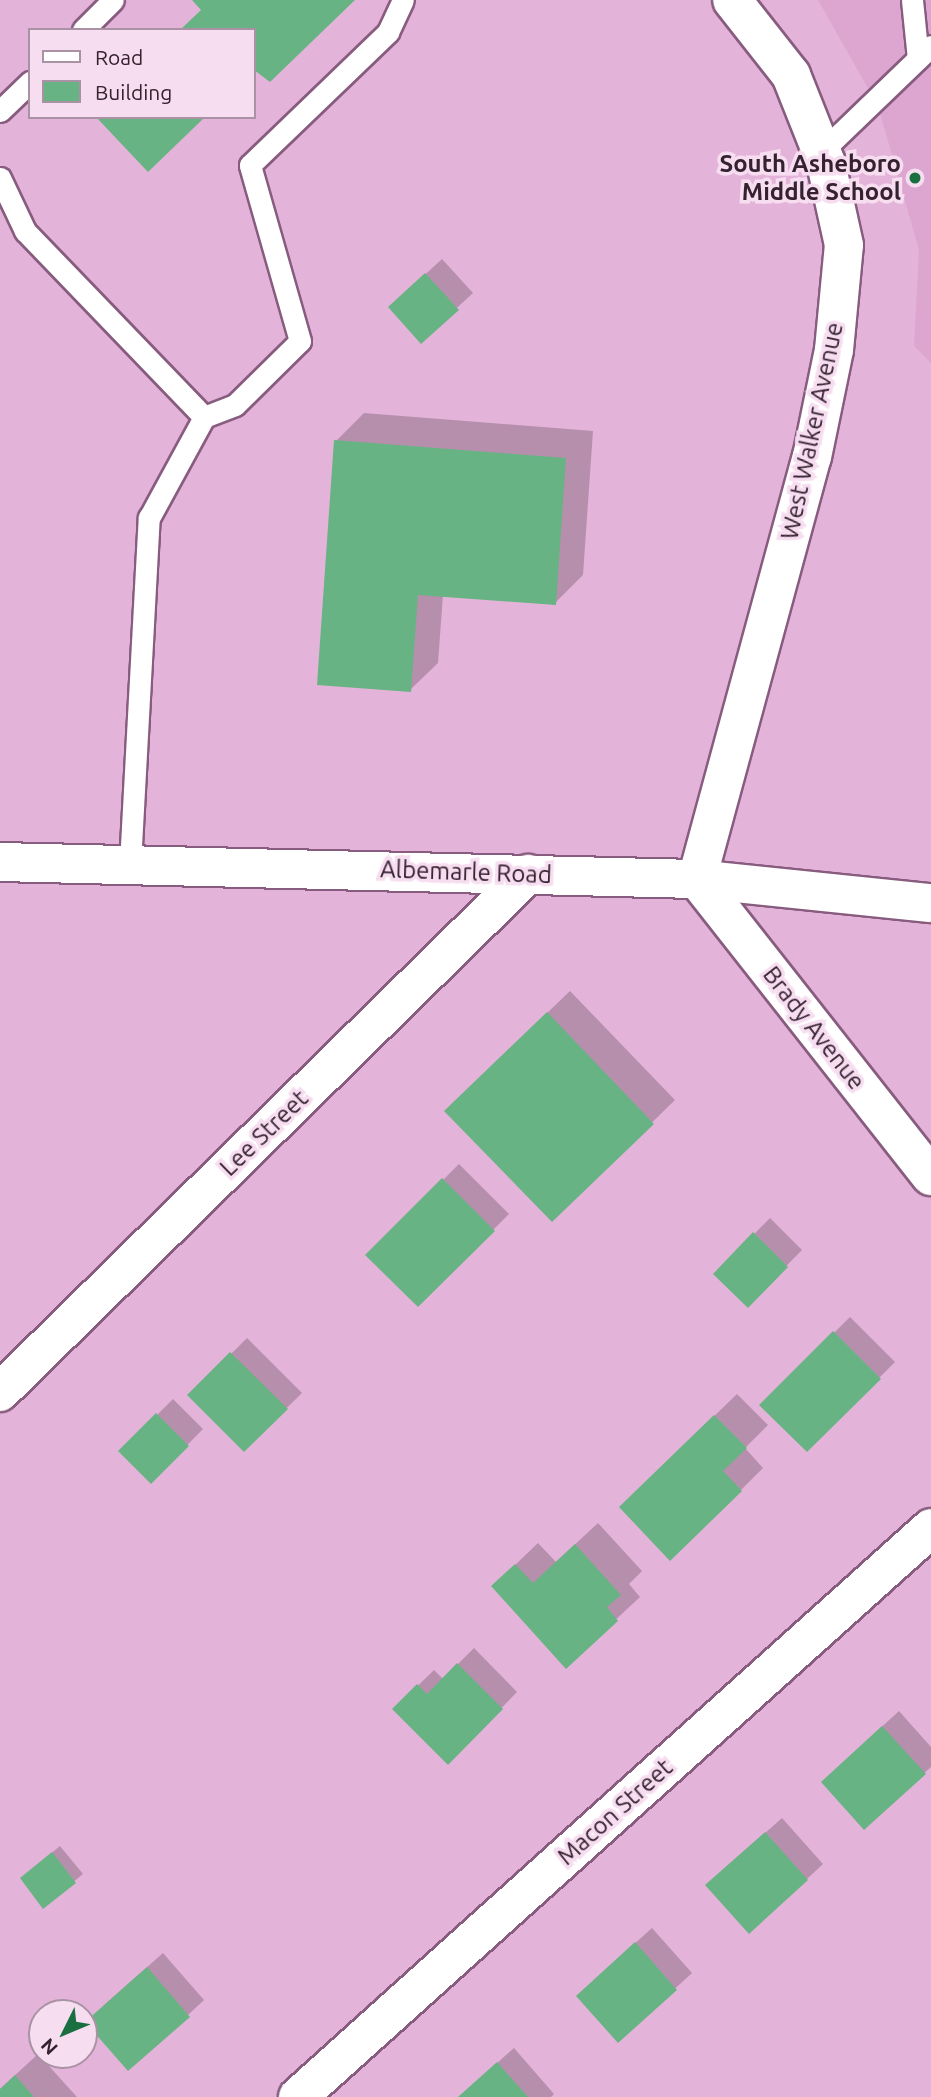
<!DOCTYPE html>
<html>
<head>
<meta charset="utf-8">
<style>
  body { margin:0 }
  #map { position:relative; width:931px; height:2097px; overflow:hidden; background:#e4b3d9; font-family:Ubuntu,sans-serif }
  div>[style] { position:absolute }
  .built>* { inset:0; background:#dca6d0 }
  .shadow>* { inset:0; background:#0003 }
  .building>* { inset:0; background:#68b383 }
  .roads { filter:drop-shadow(2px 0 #875c7e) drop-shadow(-2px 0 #875c7e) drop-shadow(0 2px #875c7e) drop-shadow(0 -2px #875c7e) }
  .lane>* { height:21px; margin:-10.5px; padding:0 10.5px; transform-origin:10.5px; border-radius:10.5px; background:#fff }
  .street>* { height:38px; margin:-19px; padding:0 19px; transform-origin:19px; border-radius:19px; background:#fff }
  .secondary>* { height:38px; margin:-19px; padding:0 19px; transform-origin:19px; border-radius:19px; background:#fff }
  .dots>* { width:19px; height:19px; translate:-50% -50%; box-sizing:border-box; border:4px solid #f6ddf0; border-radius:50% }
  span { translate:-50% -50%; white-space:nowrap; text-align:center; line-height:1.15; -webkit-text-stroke:7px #f6ddf0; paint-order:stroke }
  .poi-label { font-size:24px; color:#352231; font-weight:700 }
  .right { translate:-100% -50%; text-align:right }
  .street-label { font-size:24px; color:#352231 }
  .legend { position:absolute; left:28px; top:28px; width:228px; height:91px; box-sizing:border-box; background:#f6ddf0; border:2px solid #a992a4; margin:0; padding:9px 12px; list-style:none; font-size:21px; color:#352231 }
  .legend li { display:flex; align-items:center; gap:14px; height:35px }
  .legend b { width:35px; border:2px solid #a992a4 }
  .north { position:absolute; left:28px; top:1999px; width:70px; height:70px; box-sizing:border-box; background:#f6ddf0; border:2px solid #a992a4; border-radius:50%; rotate:227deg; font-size:19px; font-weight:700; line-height:28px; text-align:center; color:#352231 }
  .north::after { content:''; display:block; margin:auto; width:24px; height:32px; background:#1a6f41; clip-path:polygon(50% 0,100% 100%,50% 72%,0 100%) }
</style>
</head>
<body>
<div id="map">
  <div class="built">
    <div style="clip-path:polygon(818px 0,931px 0,931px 363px,914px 346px,919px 250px,878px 106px)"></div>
  </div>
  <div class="shadow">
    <div style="clip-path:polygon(442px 259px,473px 293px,421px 341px,406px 292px)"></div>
    <div style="clip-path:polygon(364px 413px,593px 431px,583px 575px,555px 603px,443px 595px,438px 663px,410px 690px,336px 441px)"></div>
    <div style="clip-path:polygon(570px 991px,675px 1100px,552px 1220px,469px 1088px)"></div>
    <div style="clip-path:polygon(459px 1164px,509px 1214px,418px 1305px,368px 1255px)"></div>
    <div style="clip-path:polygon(770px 1218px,802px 1250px,748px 1305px,715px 1274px)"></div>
    <div style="clip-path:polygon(850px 1317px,895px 1362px,807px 1450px,761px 1405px)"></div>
    <div style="clip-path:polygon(247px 1338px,302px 1393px,244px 1450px,190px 1395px)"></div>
    <div style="clip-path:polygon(737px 1394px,768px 1425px,745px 1448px,763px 1468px,741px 1490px,643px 1485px)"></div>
    <div style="clip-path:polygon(173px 1399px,203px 1429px,151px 1482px,121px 1451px)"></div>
    <div style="clip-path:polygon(598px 1523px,642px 1571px,629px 1584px,640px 1597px,566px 1666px,493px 1586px,538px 1543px,556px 1562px)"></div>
    <div style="clip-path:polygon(474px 1648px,517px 1692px,448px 1763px,394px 1709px,434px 1670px,443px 1679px)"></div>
    <div style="clip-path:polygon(899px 1711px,931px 1747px,931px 1767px,864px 1827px,839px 1766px)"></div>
    <div style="clip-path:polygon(782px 1818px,823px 1864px,807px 1879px,723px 1870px)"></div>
    <div style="clip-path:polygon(60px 1846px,83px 1874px,44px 1906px,30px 1871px)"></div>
    <div style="clip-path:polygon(652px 1928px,692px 1973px,618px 2041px,594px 1980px)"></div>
    <div style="clip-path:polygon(163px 1953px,204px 2000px,188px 2015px,103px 2006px)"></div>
    <div style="clip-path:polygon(514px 2048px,554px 2094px,551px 2097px,459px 2097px)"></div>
    <div style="clip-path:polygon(38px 2054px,77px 2097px,0 2097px,0 2089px)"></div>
  </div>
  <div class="building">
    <div style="clip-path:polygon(192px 0,355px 0,270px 82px,254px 70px,254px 30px,180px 30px,201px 10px)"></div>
    <div style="clip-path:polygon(96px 117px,205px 117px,148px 172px)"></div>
    <div style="clip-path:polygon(425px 273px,459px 310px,421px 344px,388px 307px)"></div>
    <div style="clip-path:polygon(334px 440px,566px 458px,556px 605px,418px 595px,411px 692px,317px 685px)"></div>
    <div style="clip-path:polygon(547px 1012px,654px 1124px,552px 1222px,444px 1111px)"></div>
    <div style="clip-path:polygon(442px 1178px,495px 1231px,418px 1307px,365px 1255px)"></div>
    <div style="clip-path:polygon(753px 1232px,788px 1267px,748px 1308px,713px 1274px)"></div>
    <div style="clip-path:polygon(833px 1331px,881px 1379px,807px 1452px,759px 1405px)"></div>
    <div style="clip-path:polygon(230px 1352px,288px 1409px,244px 1452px,187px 1395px)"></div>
    <div style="clip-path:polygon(156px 1413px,189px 1446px,151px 1484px,118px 1451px)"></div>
    <div style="clip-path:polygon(714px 1415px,747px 1448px,723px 1471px,742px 1491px,670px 1561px,619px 1507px)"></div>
    <div style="clip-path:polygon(575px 1544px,621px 1595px,607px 1607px,618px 1621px,566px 1669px,491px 1586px,515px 1564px,533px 1583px)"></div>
    <div style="clip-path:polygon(457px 1663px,503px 1709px,448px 1765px,392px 1709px,417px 1684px,427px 1694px)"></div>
    <div style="clip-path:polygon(882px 1726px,926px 1774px,864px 1830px,821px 1782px)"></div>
    <div style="clip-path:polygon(765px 1832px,808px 1880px,749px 1934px,705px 1885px)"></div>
    <div style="clip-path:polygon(52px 1852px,76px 1883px,43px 1909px,20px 1878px)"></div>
    <div style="clip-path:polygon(635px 1942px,677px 1990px,618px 2043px,576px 1996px)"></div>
    <div style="clip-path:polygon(147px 1967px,190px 2017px,128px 2071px,85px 2022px)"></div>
    <div style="clip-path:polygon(497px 2062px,528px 2097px,458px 2097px)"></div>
    <div style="clip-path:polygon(15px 2075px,34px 2097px,0 2097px,0 2089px)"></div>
  </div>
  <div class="roads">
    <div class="lane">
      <div style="left:912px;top:0;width:59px;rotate:84.2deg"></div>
      <div style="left:83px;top:30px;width:42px;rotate:-45deg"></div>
      <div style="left:0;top:111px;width:42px;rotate:-44deg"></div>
      <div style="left:821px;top:152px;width:153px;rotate:-43.9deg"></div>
      <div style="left:0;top:178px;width:59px;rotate:64.7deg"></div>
      <div style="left:25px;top:231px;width:258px;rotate:46.1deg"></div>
      <div style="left:204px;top:417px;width:33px;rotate:-21deg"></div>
      <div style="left:235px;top:405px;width:91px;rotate:-44.6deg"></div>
      <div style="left:300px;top:341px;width:183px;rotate:-105.9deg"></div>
      <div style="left:250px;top:165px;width:192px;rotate:-43.9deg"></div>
      <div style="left:388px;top:32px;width:35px;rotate:-65deg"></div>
      <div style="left:130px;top:864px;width:347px;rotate:-86.9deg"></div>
      <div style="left:149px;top:518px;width:115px;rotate:-61.4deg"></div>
    </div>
    <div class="street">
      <div style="left:697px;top:879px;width:378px;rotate:51.8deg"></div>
      <div style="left:0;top:1392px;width:740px;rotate:-44.45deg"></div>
      <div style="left:298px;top:2097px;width:851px;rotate:-41.95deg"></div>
    </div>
    <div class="secondary">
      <div style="left:0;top:862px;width:697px;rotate:1.4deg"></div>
      <div style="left:697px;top:879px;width:235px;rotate:5.9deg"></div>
      <div style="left:697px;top:879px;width:437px;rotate:-74.8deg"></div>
      <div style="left:812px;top:457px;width:109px;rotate:-78.4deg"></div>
      <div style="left:834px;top:350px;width:105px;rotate:-84.6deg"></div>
      <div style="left:844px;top:245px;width:84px;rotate:-102.4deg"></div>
      <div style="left:826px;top:163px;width:95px;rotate:-111.7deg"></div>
      <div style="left:791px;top:75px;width:95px;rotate:-128.2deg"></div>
    </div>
  </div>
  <div class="dots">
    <div style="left:915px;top:178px;background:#1a6f41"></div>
  </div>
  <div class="poi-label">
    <span class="right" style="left:901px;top:178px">South Asheboro<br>Middle School</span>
  </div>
  <div class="street-label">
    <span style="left:812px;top:431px;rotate:-78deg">West Walker Avenue</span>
    <span style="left:466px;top:872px;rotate:2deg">Albemarle Road</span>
    <span style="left:814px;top:1028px;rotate:52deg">Brady Avenue</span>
    <span style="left:264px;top:1133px;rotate:-44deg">Lee Street</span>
    <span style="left:615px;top:1812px;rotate:-42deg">Macon Street</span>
  </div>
  <ul class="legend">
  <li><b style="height:9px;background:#fff"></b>Road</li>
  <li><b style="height:19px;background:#68b383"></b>Building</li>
  </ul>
  <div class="north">N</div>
</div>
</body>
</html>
